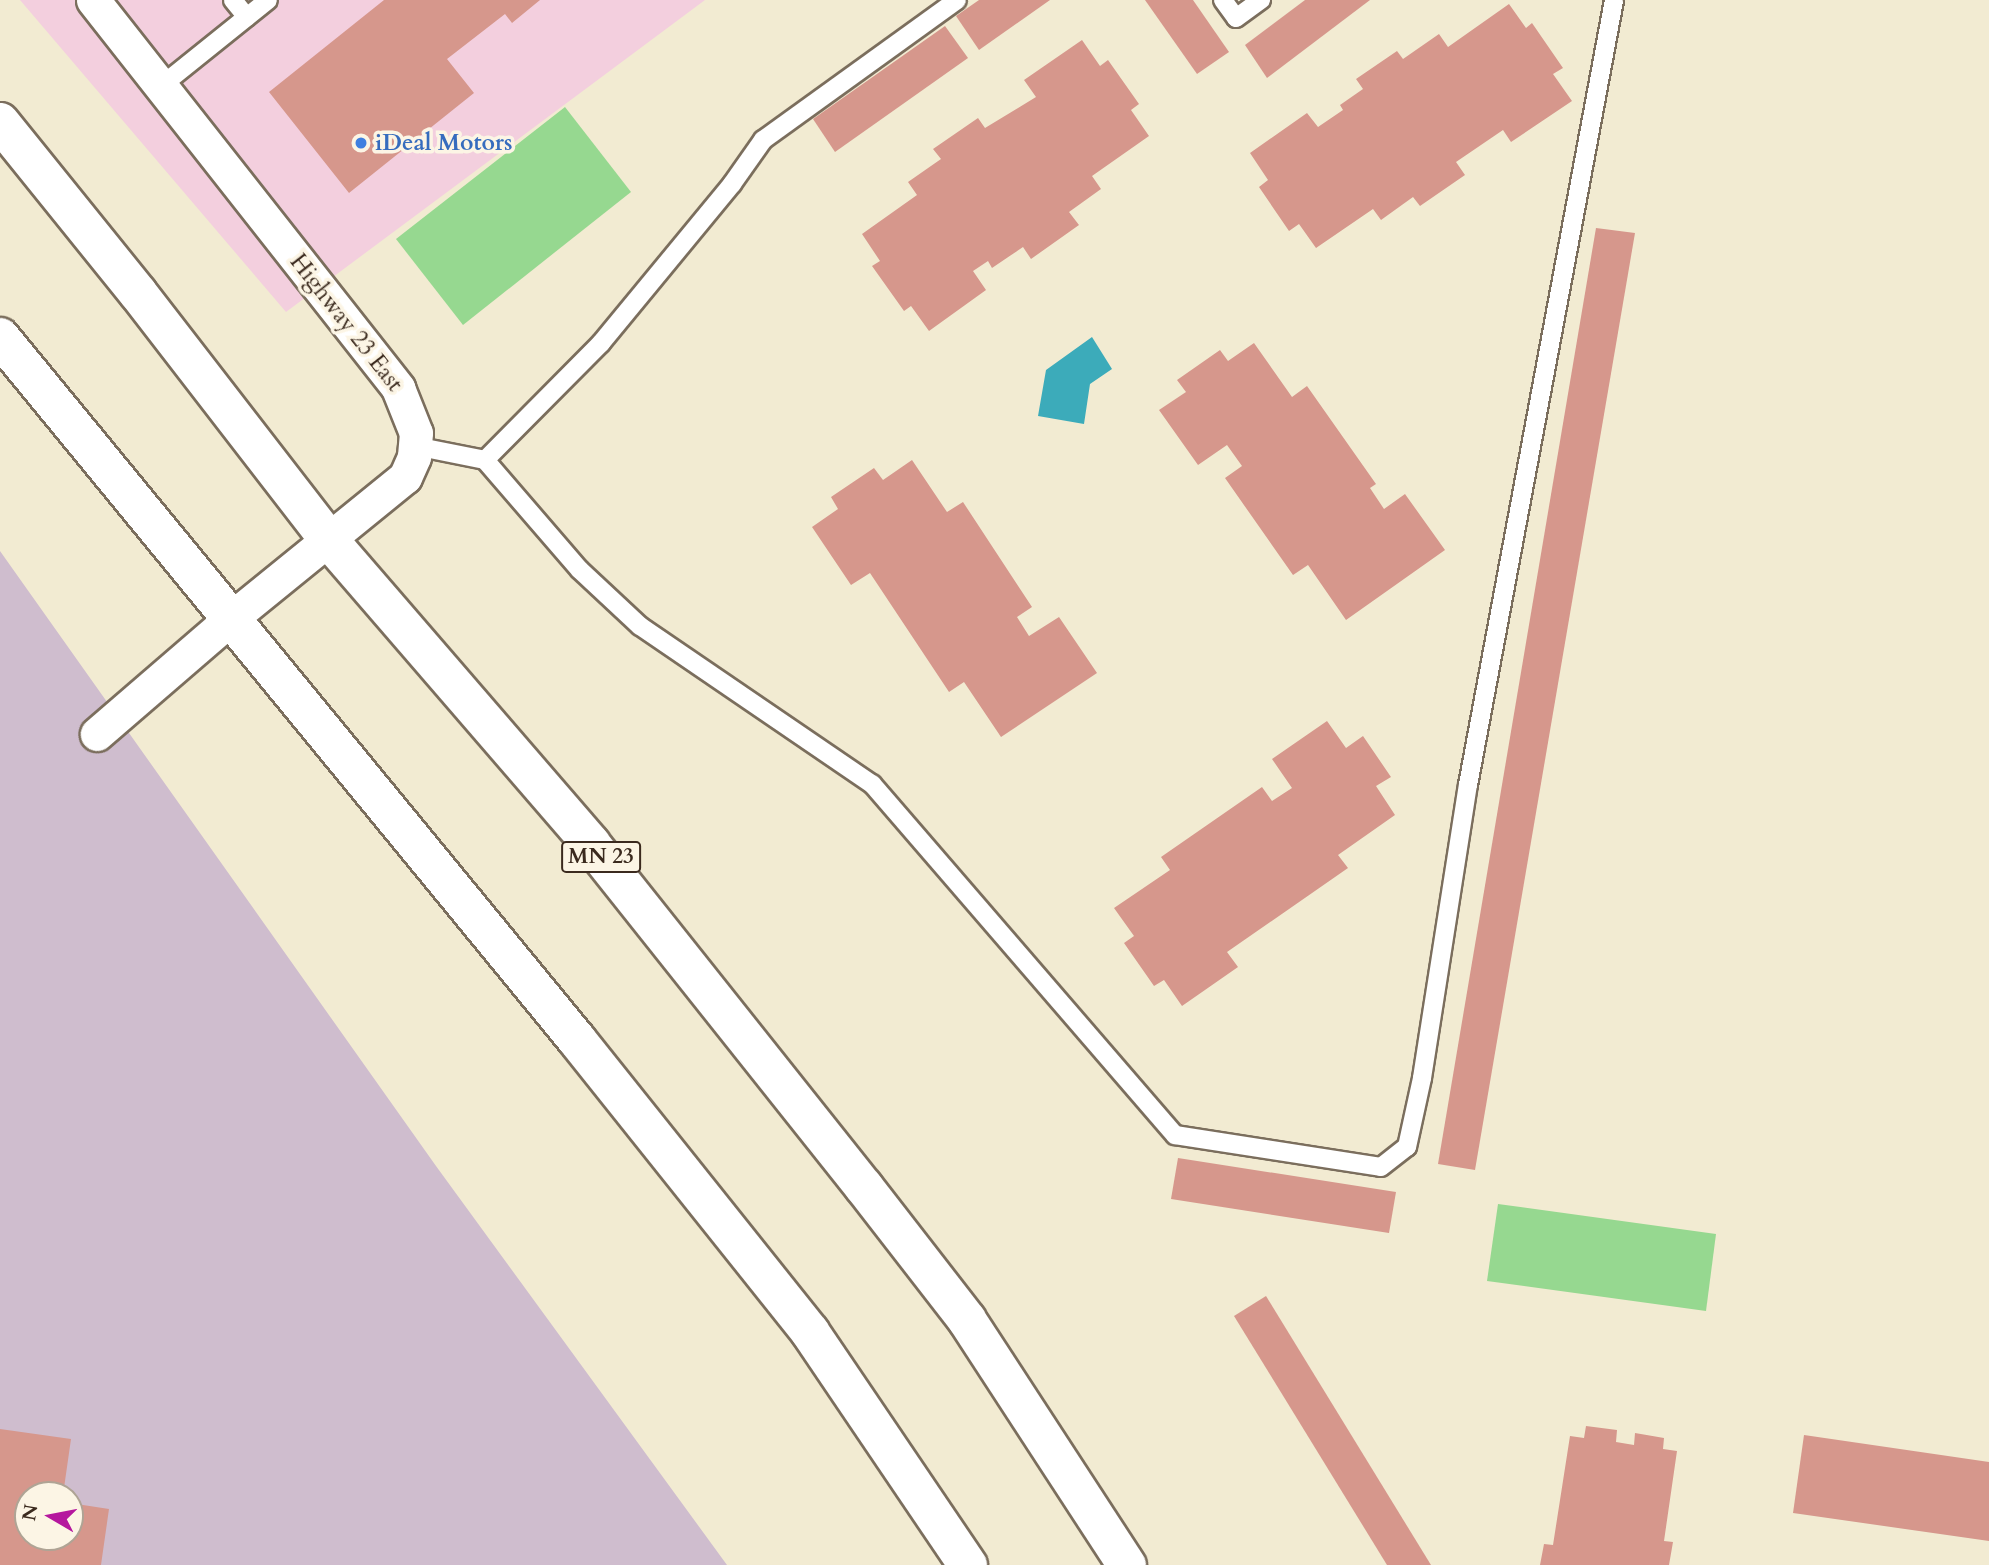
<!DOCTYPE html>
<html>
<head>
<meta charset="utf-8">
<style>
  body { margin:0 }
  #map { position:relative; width:1989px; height:1565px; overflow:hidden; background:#f2ebd2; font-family:Cardo,serif }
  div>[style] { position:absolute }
  .built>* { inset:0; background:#f3cfde }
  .industrial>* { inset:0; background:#cfbdce }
  .green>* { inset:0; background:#96d890 }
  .water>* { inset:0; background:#3cabba }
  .building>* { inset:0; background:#d6978c }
  .roads { filter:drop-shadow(2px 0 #7b6e5d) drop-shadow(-2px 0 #7b6e5d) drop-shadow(0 2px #7b6e5d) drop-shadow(0 -2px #7b6e5d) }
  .lane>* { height:18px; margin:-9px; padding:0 9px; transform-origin:9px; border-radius:9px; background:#fff }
  .street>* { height:33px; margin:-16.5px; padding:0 16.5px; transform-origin:16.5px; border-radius:16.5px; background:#fff }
  .highway>* { height:38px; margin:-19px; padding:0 19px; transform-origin:19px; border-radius:19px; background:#fff }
  .dots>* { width:19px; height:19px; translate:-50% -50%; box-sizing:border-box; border:4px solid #fcf5e5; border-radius:50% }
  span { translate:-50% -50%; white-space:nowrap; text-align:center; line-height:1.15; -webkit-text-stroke:7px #fcf5e5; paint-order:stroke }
  .shield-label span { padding:2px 5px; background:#fcf5e5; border:2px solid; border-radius:5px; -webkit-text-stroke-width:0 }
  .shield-label { font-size:21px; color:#3b2a1e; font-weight:700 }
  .shop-label { font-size:23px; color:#366cbe; font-weight:700 }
  .left { translate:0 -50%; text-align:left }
  .street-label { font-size:23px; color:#3b2a1e }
  .north { position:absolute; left:14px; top:1481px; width:70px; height:70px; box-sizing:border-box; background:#fcf5e5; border:2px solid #afa495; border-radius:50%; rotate:280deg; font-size:19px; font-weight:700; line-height:28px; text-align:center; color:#3b2a1e }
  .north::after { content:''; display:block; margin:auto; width:24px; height:32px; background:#b5179e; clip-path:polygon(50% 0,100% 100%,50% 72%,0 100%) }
</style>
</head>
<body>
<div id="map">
  <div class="built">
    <div style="clip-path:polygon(20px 0,705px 0,286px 312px)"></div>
  </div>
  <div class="industrial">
    <div style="clip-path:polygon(evenodd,0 551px,436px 1166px,727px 1565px,0 1565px,0 551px,28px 1495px,70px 1495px,70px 1537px,28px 1537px,28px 1495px)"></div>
  </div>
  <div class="green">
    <div style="clip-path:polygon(565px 107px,631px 192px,463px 325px,396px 239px)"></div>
    <div style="clip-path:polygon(1498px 1204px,1716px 1234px,1706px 1311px,1487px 1281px)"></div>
  </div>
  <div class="water">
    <div style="clip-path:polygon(1092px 337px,1112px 369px,1090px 384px,1084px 424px,1038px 416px,1046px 370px)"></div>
  </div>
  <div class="building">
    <div style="clip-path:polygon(384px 0,540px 0,512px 23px,505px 14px,447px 59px,474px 93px,349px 193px,269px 92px)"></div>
    <div style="clip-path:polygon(979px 0,1050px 0,979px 50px,956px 16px)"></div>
    <div style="clip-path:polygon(1145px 0,1193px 0,1229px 52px,1197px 74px)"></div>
    <div style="clip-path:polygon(1305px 0,1370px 0,1267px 78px,1245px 45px)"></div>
    <div style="clip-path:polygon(1509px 4px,1526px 28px,1532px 23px,1563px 68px,1553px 74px,1572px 101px,1511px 142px,1503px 130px,1456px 162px,1465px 175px,1420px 206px,1413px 197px,1381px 220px,1373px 209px,1316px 248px,1299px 224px,1289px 231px,1259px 187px,1268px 180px,1250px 153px,1307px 113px,1318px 127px,1343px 110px,1340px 105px,1363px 89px,1356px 79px,1397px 51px,1403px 59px,1439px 34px,1448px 47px)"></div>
    <div style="clip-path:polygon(945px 26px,968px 58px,835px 152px,813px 119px)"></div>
    <div style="clip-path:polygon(1082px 40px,1100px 66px,1108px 60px,1139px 104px,1131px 110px,1149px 136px,1092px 176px,1101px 189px,1069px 212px,1079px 225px,1031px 259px,1023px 247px,992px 268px,988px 261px,973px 271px,986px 290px,929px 331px,911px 306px,904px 311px,872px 266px,880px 261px,862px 234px,917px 195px,908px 182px,941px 159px,933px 149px,978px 118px,985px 128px,1036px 97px,1024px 80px)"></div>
    <div style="clip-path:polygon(1596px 228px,1635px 233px,1475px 1170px,1438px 1164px)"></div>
    <div style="clip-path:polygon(1254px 343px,1292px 397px,1307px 386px,1376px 484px,1370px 488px,1384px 509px,1405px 494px,1445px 550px,1346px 620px,1308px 565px,1293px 575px,1225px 478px,1242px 466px,1227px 445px,1198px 465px,1159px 410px,1186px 392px,1177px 380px,1220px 350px,1228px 361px)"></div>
    <div style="clip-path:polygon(912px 460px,947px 512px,963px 502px,1032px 607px,1017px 617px,1029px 636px,1059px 617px,1097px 673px,1001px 737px,964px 682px,949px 692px,870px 573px,851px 585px,812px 527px,838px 509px,831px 497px,874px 468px,883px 480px)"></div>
    <div style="clip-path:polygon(1327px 721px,1346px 748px,1363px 736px,1391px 777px,1376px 786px,1395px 815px,1338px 855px,1348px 868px,1227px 952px,1238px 967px,1182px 1006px,1164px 980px,1154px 986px,1124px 943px,1134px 936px,1114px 908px,1170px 870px,1161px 857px,1262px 787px,1272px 801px,1292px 788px,1272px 759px)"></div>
    <div style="clip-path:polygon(1178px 1158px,1396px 1192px,1389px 1233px,1171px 1199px)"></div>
    <div style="clip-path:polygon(1266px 1296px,1431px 1565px,1387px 1565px,1234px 1316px)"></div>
    <div style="clip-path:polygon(1586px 1426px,1617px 1430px,1616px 1442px,1634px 1445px,1635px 1433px,1664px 1438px,1663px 1449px,1677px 1451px,1664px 1541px,1673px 1542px,1669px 1565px,1540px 1565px,1544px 1544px,1553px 1545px,1570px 1436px,1584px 1438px)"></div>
    <div style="clip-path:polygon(0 1429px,71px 1439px,63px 1495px,28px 1495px,28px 1537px,70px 1537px,70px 1503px,109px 1509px,101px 1565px,0 1565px)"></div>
    <div style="clip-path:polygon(1804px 1435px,1989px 1462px,1989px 1541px,1793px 1513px)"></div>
  </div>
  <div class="roads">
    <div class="lane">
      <div style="left:233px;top:0;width:22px;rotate:51deg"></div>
      <div style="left:1223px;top:0;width:22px;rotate:54deg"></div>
      <div style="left:1236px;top:18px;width:31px;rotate:-36deg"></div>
      <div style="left:161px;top:86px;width:137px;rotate:-38.8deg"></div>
      <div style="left:415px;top:446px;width:71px;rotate:11.3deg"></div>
      <div style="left:485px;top:460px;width:145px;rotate:49.2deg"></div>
      <div style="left:580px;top:570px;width:82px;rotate:43deg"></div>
      <div style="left:640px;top:626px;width:281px;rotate:34.3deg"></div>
      <div style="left:872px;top:784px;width:464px;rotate:49.2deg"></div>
      <div style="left:1175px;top:1135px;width:208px;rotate:8.8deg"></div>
      <div style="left:1381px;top:1167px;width:33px;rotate:-38deg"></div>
      <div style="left:1407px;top:1147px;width:71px;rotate:-77.7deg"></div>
      <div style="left:1422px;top:1078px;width:297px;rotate:-81.1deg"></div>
      <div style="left:1468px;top:785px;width:798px;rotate:-79.46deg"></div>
      <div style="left:485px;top:460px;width:165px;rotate:-45.2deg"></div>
      <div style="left:601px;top:343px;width:206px;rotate:-50.5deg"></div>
      <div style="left:732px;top:184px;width:54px;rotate:-54.8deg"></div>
      <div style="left:763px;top:140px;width:239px;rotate:-35.8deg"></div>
    </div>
    <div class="street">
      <div style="left:93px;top:0;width:494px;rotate:51.8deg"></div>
      <div style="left:398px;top:388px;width:48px;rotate:68.2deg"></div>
      <div style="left:416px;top:433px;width:24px;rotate:95deg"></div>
      <div style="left:414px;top:457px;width:22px;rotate:114deg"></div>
      <div style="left:405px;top:477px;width:225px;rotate:140.9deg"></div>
      <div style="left:230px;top:619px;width:176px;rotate:139.2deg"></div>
    </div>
    <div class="highway">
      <div style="left:0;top:122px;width:220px;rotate:51.1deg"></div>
      <div style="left:138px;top:293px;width:312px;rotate:52.3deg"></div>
      <div style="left:329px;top:540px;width:401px;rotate:49.2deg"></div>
      <div style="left:591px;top:844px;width:438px;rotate:51.5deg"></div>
      <div style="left:864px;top:1187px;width:168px;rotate:52.2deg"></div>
      <div style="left:967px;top:1320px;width:293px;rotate:56.9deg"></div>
      <div style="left:0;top:337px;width:909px;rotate:50.62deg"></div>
      <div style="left:577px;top:1040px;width:374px;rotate:51.4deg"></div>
      <div style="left:810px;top:1332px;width:282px;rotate:55.9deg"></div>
    </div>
  </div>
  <div class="dots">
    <div style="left:361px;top:143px;background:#3f7fe0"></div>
  </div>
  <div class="shield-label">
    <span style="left:601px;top:857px">MN 23</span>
  </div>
  <div class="shop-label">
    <span class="left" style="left:375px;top:143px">iDeal Motors</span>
  </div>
  <div class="street-label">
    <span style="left:346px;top:323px;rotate:52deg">Highway 23 East</span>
  </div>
  <div class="north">N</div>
</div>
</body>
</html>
